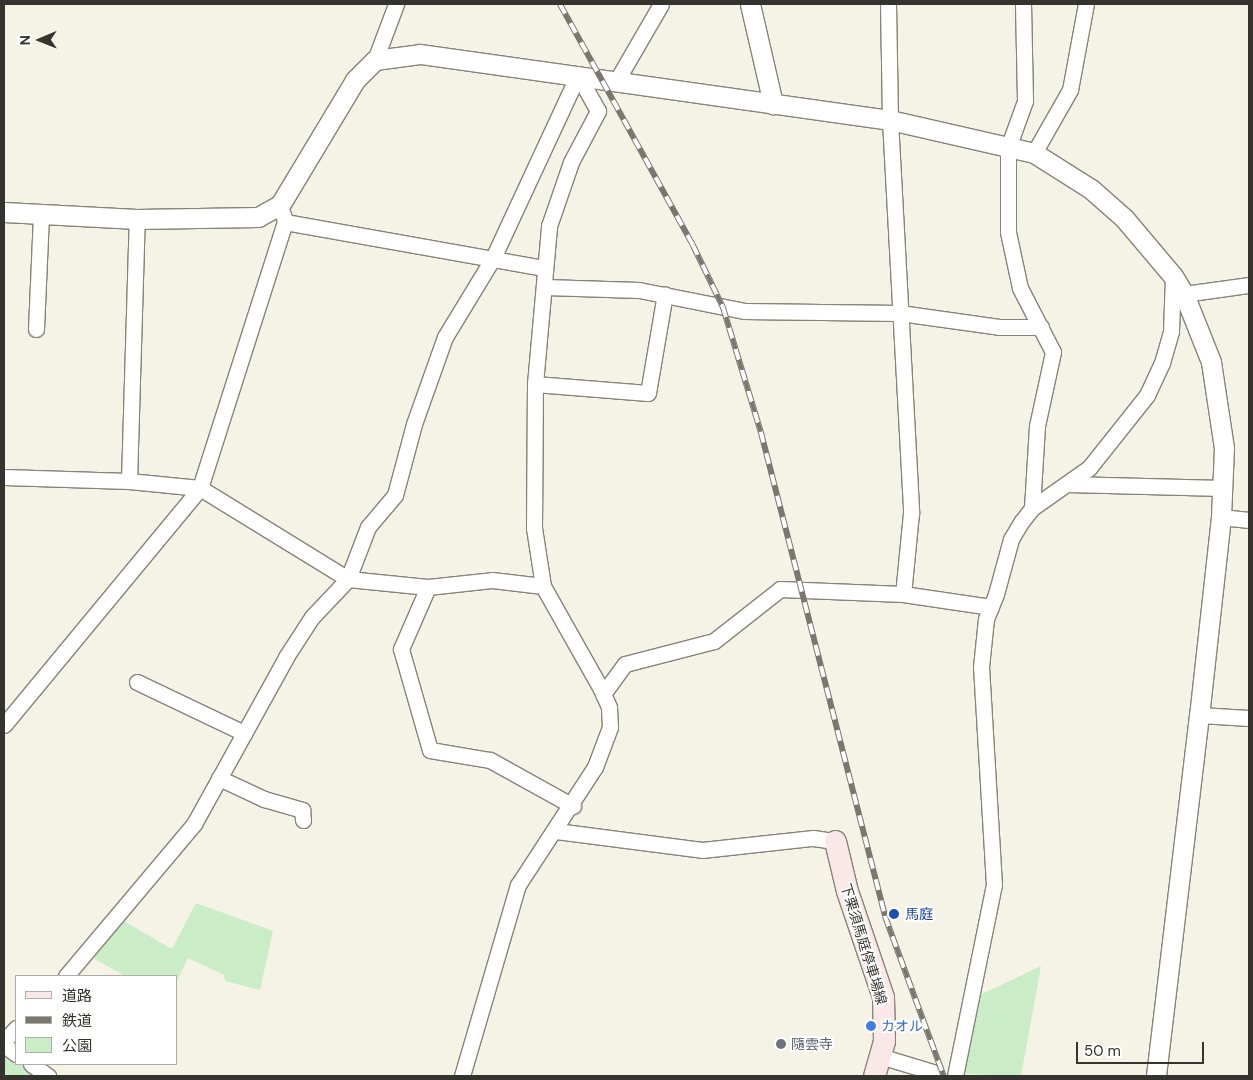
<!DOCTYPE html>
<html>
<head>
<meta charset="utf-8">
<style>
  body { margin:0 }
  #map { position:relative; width:1253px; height:1080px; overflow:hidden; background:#f5f2e6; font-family:"DM Sans","Noto Sans JP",sans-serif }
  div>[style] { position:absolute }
  .green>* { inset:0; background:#caedc7 }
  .roads { filter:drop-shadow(1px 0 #868378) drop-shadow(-1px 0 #868378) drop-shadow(0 1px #868378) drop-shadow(0 -1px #868378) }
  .minor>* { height:15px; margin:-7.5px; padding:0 7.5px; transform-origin:7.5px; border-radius:7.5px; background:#fff }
  .tertiary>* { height:19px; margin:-9.5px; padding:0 9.5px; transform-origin:9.5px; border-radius:9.5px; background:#fff }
  .secondary>* { height:21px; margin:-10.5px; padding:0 10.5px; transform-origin:10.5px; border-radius:10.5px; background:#fae8e8 }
  .rail>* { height:5.5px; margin-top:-2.75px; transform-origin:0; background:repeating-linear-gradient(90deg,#fff 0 11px,#797770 0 22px); box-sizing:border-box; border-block:1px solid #797770 }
  .dots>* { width:14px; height:14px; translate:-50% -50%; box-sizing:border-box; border:2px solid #fff; border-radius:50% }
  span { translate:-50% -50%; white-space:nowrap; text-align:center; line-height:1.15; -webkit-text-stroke:4px #fff; paint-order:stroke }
  .transit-label { font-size:14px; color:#164399 }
  .left { translate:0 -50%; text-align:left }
  .street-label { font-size:14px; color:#34332e }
  .shop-label { font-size:14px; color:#366cbe }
  .worship-label { font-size:14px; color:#5b616d }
  .frame { position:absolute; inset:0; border:5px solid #34332e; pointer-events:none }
  .legend { position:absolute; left:15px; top:975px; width:162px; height:90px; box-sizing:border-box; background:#fff; border:1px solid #aeadab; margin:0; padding:6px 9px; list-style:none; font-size:15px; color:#34332e }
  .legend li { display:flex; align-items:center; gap:10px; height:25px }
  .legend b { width:25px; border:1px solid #aeadab }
  .north { position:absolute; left:15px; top:15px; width:50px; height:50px; -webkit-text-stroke:4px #fff; paint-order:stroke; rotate:269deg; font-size:14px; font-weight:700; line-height:20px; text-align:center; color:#34332e }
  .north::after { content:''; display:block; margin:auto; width:18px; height:22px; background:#34332e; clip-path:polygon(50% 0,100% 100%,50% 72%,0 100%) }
  .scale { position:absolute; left:1076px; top:1042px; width:128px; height:22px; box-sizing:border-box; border:2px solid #34332e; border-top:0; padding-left:6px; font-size:15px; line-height:18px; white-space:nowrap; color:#34332e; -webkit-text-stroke:4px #fff; paint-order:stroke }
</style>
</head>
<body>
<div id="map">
  <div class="green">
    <div style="clip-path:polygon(196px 903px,273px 931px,260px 990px,225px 981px,224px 975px,188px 958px,176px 983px,176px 976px,125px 976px,93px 958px,122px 920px,172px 949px)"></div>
    <div style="clip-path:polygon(1041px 966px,1021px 1076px,963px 1074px,960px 1063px,980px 995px)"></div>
    <div style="clip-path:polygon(4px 1049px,16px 1059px,16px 1064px,22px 1064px,38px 1076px,4px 1076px)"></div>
  </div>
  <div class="roads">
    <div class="minor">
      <div style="left:888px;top:4px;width:116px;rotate:89deg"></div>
      <div style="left:890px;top:120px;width:394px;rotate:86.9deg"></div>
      <div style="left:911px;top:513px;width:81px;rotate:95.6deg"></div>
      <div style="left:1023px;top:4px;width:97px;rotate:88.8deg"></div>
      <div style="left:1025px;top:101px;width:50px;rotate:109.9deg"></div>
      <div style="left:1008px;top:148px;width:84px;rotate:90deg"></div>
      <div style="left:1008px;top:232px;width:57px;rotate:77.9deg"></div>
      <div style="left:1020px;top:288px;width:72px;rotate:62.7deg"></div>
      <div style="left:1053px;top:352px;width:76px;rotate:102.2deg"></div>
      <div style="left:1037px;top:426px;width:82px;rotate:93.5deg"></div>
      <div style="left:375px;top:60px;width:60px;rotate:-69.4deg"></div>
      <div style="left:617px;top:80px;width:88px;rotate:-59.9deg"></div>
      <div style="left:1034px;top:153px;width:73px;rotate:-60.3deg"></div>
      <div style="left:1070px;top:90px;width:87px;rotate:-79.5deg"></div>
      <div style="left:283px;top:214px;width:8px;rotate:76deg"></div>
      <div style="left:285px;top:222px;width:262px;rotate:10.1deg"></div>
      <div style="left:545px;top:287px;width:94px;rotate:1.8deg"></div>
      <div style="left:639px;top:290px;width:107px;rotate:11.3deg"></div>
      <div style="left:744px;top:311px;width:156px;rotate:0.7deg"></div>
      <div style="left:900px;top:313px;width:100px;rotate:8deg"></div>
      <div style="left:999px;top:327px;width:42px"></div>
      <div style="left:1184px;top:294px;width:66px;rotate:-7.9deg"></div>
      <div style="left:36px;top:329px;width:115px;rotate:-87.5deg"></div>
      <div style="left:535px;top:384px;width:113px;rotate:4.6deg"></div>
      <div style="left:648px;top:393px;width:100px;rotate:-80.3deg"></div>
      <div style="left:4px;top:477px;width:125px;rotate:1.8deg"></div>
      <div style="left:129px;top:481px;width:71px;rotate:5.6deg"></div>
      <div style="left:200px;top:488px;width:174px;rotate:31.6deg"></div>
      <div style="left:348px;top:579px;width:80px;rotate:5.7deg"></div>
      <div style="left:428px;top:587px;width:64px;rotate:-6.2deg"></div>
      <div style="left:492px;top:580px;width:51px;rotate:6.7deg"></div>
      <div style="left:129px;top:481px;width:262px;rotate:-88.3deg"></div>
      <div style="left:1067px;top:484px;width:156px;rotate:1.5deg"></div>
      <div style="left:1221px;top:517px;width:28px;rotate:6deg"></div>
      <div style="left:428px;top:587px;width:68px;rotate:113.5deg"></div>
      <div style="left:401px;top:649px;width:105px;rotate:74deg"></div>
      <div style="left:430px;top:750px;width:61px;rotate:9.5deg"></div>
      <div style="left:490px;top:760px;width:95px;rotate:29deg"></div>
      <div style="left:137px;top:682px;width:119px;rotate:25.5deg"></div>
      <div style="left:603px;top:694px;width:37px;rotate:-54deg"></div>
      <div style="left:625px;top:664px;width:92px;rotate:-14.5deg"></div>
      <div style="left:714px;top:641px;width:84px;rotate:-38.2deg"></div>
      <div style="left:780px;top:589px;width:123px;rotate:2.3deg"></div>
      <div style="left:903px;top:594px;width:89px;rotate:8.4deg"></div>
      <div style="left:1199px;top:715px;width:50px;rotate:3.4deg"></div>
      <div style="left:4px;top:725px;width:308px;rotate:-50.4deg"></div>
      <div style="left:200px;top:488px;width:279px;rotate:-72.3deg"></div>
      <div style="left:219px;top:778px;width:50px;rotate:25deg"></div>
      <div style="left:264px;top:799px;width:40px;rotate:16deg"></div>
      <div style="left:302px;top:810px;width:10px;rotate:84deg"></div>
      <div style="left:556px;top:831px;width:147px;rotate:7.4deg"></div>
      <div style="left:702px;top:850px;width:112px;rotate:-6.2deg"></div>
      <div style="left:813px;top:838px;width:22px;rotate:8deg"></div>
      <div style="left:66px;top:976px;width:199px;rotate:-49.9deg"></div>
      <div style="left:194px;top:824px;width:191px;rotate:-61.1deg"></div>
      <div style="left:286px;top:657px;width:48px;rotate:-57deg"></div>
      <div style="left:312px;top:617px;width:52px;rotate:-46.5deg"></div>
      <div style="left:348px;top:579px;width:56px;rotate:-69deg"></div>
      <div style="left:368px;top:527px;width:42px;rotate:-49.8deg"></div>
      <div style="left:395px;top:495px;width:73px;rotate:-75deg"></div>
      <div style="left:414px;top:424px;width:92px;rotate:-70.4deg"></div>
      <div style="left:445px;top:337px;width:92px;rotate:-58.7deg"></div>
      <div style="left:493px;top:258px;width:202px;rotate:-65.1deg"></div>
      <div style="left:4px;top:1041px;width:18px;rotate:-47deg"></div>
      <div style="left:4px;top:1045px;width:15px;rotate:37deg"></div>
      <div style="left:880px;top:1056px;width:55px;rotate:16.8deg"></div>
      <div style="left:31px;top:1064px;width:21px;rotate:35deg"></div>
      <div style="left:462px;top:1076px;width:199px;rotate:-73.7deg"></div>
      <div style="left:518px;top:885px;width:141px;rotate:-56.9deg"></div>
      <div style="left:595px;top:767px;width:43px;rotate:-69.4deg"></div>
      <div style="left:610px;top:727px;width:20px;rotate:-93deg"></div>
      <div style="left:609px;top:707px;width:20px;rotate:-114deg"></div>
      <div style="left:601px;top:689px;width:118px;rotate:-119.4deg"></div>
      <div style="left:543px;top:586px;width:59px;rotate:-98.8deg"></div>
      <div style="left:534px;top:528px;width:144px;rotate:-89.6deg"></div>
      <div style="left:535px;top:384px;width:159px;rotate:-84.9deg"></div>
      <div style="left:549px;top:226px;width:68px;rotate:-71deg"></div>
      <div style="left:571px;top:162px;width:58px;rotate:-62.1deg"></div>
      <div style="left:598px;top:111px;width:41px;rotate:-119.1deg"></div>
      <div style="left:955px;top:1076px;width:195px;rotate:-78.5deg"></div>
      <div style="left:994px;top:885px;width:218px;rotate:-93.4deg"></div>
      <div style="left:981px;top:667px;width:48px;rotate:-84.1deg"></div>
      <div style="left:986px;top:619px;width:27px;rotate:-68deg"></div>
      <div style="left:996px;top:594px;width:57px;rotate:-74.7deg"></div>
      <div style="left:1011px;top:539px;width:21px;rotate:-59deg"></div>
      <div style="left:1022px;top:521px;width:16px;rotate:-52deg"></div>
      <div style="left:1032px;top:508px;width:70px;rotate:-35.1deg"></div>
      <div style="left:1089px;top:468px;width:93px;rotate:-51.5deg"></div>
      <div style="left:1147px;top:395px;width:35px;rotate:-65deg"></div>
      <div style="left:1162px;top:363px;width:33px;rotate:-74deg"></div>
      <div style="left:1171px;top:331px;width:55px;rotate:-87.9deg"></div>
    </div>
    <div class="tertiary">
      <div style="left:750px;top:4px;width:103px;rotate:77deg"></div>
      <div style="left:4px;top:212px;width:133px;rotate:3deg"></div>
      <div style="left:137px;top:219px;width:121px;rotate:-0.9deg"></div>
      <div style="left:258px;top:217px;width:25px;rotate:-29deg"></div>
      <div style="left:280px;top:205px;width:146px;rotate:-59deg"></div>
      <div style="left:355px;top:80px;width:28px;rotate:-45deg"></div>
      <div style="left:375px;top:60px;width:45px;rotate:-7.6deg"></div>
      <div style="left:420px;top:54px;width:475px;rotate:8deg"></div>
      <div style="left:890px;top:120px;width:148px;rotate:12.9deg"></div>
      <div style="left:1034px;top:153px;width:67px;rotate:32.3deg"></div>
      <div style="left:1091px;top:189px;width:44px;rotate:41.3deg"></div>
      <div style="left:1124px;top:218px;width:76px;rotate:49.8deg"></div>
      <div style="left:1173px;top:276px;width:21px;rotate:59deg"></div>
      <div style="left:1184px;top:294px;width:73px;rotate:68.3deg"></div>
      <div style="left:1211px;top:362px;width:87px;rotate:81.4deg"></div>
      <div style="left:1224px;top:448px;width:69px;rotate:92.5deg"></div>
      <div style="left:1221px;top:517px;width:199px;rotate:96.3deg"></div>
      <div style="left:1199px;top:715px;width:364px;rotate:96.8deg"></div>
    </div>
    <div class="secondary">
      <div style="left:835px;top:841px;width:51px;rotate:76.5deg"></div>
      <div style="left:847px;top:891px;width:112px;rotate:71.2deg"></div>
      <div style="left:883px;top:997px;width:44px;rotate:88.7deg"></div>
      <div style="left:884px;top:1041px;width:36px;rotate:106deg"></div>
    </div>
  </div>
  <div class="rail">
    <div style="left:560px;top:4px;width:275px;rotate:61.1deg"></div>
    <div style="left:693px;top:245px;width:69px;rotate:64.2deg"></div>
    <div style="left:723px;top:307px;width:131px;rotate:73.1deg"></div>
    <div style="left:761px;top:432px;width:500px;rotate:75.6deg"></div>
    <div style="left:885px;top:916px;width:171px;rotate:69.8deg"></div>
  </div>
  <div class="dots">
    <div style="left:894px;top:914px;background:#1a4fb4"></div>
    <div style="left:871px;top:1026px;background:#3f7fe0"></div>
    <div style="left:781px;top:1044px;background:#6b7280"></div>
  </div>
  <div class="transit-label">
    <span class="left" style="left:905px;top:914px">馬庭</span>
  </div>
  <div class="street-label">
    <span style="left:864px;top:944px;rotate:73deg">下栗須馬庭停車場線</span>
  </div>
  <div class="shop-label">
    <span class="left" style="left:881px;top:1026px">カオル</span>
  </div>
  <div class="worship-label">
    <span class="left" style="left:791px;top:1044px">隨雲寺</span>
  </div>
  <div class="frame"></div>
  <ul class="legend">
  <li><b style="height:6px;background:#fae8e8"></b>道路</li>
  <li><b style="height:6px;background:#797770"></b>鉄道</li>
  <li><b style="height:14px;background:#caedc7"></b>公園</li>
  </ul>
  <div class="north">N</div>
  <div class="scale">50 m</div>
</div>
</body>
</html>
